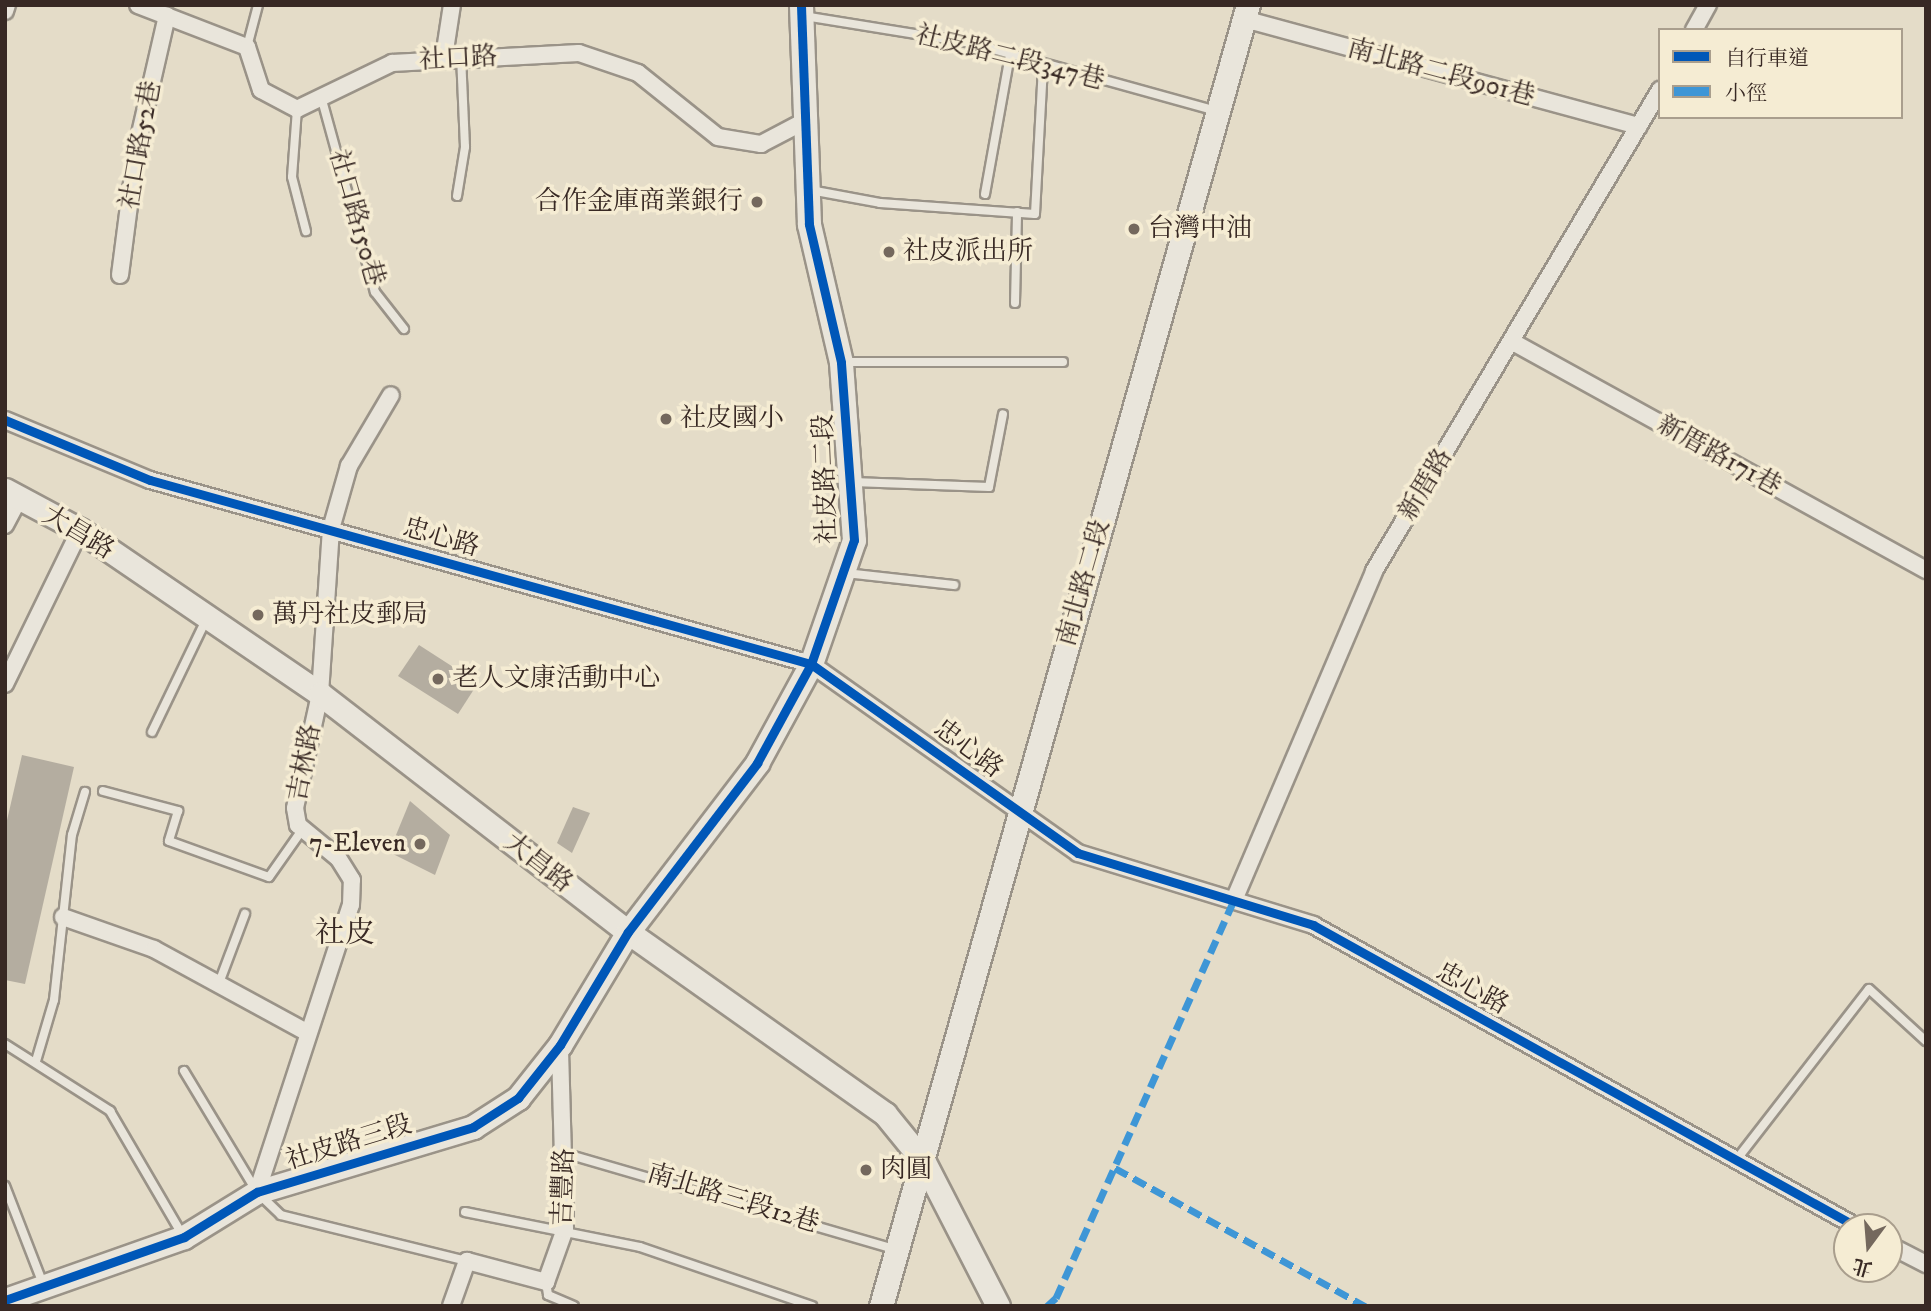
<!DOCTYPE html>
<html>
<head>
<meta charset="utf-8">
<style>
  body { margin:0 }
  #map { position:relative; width:1931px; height:1311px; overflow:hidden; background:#e4dcc8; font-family:"IM FELL DW Pica","Noto Serif TC",serif }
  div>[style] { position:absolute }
  .building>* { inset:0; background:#b4ada0 }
  .roads { filter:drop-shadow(2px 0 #9a9388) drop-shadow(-2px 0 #9a9388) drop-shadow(0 2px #9a9388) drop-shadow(0 -2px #9a9388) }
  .lane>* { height:8px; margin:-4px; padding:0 4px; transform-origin:4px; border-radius:4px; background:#e9e5db }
  .street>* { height:16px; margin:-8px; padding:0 8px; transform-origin:8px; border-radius:8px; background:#e9e5db }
  .secondary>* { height:23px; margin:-11.5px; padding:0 11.5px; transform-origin:11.5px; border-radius:11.5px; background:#e9e5db }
  .quiet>* { height:7px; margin-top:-3.5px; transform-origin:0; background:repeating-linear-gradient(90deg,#3e96d6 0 14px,transparent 0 21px) }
  .cycleway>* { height:9px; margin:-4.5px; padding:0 4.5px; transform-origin:4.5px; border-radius:4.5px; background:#0057b8 }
  .dots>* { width:19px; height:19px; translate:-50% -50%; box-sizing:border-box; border:4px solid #f5ecd3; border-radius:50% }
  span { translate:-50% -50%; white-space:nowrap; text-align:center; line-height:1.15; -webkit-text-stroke:7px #f5ecd3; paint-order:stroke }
  .street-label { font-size:26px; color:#382924 }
  .poi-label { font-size:26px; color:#382924 }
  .right { translate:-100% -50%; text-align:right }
  .left { translate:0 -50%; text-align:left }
  .quarter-label { font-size:30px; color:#382924 }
  .frame { position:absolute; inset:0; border:7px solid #382924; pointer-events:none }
  .legend { position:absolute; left:1658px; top:28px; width:245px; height:91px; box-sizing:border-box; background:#f5ecd3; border:2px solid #a99e8d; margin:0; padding:9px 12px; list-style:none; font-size:21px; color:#382924 }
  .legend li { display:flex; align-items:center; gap:14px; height:35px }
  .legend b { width:35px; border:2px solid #a99e8d }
  .north { position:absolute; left:1833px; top:1213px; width:70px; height:70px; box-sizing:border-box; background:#f5ecd3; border:2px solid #a99e8d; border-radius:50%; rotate:196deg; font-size:19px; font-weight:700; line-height:28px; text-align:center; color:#382924 }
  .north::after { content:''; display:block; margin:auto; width:24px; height:32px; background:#74685d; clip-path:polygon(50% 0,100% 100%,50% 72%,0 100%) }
</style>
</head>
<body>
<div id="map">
  <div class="building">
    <div style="clip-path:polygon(419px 645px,478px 683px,458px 714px,398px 676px)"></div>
    <div style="clip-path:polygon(22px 755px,74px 767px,25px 984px,5px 980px,5px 829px)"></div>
    <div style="clip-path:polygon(410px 801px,450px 835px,435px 875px,389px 852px)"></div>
    <div style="clip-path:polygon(573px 807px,590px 813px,572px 853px,557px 843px)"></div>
  </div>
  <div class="roads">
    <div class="lane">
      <div style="left:804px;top:16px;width:169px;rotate:9.2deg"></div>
      <div style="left:971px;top:43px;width:255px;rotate:15.5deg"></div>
      <div style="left:247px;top:47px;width:43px;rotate:-75.3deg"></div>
      <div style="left:322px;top:100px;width:199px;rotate:74.6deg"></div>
      <div style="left:375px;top:292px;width:47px;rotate:51.9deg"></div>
      <div style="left:297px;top:109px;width:68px;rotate:94.2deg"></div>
      <div style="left:292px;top:177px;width:56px;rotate:75.5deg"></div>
      <div style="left:810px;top:190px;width:71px;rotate:10.5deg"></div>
      <div style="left:880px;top:203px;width:155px;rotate:4.1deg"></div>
      <div style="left:1035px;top:214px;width:150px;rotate:-86.9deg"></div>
      <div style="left:985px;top:194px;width:141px;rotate:-79.8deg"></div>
      <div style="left:457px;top:196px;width:50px;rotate:-80.7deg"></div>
      <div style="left:465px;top:147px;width:90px;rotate:-92.5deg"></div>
      <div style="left:1015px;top:303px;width:91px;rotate:-88.7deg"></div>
      <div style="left:842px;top:362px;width:221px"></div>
      <div style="left:853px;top:482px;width:136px;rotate:2.1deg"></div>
      <div style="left:989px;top:487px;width:74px;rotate:-79.1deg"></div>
      <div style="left:845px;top:573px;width:110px;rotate:6.3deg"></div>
      <div style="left:152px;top:732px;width:124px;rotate:-64.3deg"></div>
      <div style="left:103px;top:791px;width:78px;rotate:14.9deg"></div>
      <div style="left:178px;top:811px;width:31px;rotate:107deg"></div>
      <div style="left:169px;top:841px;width:106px;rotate:19.8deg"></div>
      <div style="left:269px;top:877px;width:57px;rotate:-54.9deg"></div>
      <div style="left:219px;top:983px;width:74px;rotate:-69.4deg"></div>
      <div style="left:5px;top:1044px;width:125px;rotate:32.5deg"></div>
      <div style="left:110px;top:1111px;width:143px;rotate:59.7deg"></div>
      <div style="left:36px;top:1061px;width:64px;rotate:-73.6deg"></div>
      <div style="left:54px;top:1000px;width:166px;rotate:-83.8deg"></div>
      <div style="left:72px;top:835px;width:45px;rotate:-73.2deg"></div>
      <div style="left:184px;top:1071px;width:141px;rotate:58.9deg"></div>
      <div style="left:257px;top:1192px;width:33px;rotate:44deg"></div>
      <div style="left:281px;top:1215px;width:192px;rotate:13.9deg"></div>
      <div style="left:567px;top:1154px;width:341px;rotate:16.2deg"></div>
      <div style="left:1737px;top:1159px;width:215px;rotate:-52.2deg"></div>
      <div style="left:1869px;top:989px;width:77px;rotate:42.4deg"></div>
      <div style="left:5px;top:1186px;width:105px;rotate:68.8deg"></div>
      <div style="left:465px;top:1212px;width:178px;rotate:11.3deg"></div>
      <div style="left:640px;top:1247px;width:182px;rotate:18.9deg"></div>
      <div style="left:546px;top:1282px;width:13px;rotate:81deg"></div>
      <div style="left:548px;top:1295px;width:28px;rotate:23deg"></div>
    </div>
    <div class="street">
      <div style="left:138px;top:5px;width:117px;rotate:21.1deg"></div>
      <div style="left:247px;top:47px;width:45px;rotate:72deg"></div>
      <div style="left:261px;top:90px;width:41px;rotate:27.8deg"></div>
      <div style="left:297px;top:109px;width:106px;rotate:-25.8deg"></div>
      <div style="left:392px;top:63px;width:187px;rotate:-3.1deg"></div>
      <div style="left:579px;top:53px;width:62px;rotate:18.7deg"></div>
      <div style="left:638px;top:73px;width:102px;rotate:38.7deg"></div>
      <div style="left:718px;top:137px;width:44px;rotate:9.2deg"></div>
      <div style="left:761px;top:144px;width:45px;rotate:-27.7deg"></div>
      <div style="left:5px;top:11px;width:6px;rotate:-72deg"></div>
      <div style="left:1244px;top:19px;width:409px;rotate:15.2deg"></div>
      <div style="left:1694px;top:30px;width:29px;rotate:-61deg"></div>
      <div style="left:444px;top:57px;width:53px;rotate:-81.3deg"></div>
      <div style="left:120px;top:275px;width:125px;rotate:-82.6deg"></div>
      <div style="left:136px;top:151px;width:139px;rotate:-77.1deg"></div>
      <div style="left:1513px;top:342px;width:472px;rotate:28.9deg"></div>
      <div style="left:5px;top:420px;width:157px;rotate:22.5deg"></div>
      <div style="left:150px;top:480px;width:686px;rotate:15.56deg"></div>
      <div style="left:811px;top:664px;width:327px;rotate:35.3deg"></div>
      <div style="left:1078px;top:853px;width:246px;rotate:17deg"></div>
      <div style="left:1313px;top:925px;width:622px;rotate:29.04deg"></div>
      <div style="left:5px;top:525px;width:30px;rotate:-62deg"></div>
      <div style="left:5px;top:684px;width:171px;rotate:-64deg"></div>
      <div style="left:1234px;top:900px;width:358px;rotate:-66.9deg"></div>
      <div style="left:1374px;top:571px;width:560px;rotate:-59.26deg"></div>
      <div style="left:63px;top:917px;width:96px;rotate:19.4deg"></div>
      <div style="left:154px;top:949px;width:173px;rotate:28.6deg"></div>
      <div style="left:257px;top:1192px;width:302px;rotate:-71.9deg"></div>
      <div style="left:351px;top:905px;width:25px;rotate:-88deg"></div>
      <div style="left:352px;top:880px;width:26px;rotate:-122deg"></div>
      <div style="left:338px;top:858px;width:52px;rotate:-140.5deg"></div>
      <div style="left:298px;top:825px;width:17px;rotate:-100deg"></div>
      <div style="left:295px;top:808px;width:117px;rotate:-77.6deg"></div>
      <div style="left:320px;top:694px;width:165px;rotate:-86.2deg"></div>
      <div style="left:331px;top:529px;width:66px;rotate:-74.1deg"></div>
      <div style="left:349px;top:466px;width:82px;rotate:-59.4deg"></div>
      <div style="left:1889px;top:1245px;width:42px;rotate:27.2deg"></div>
      <div style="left:451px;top:1306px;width:48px;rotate:-70.4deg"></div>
      <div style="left:467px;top:1261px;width:82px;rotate:14.9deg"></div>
      <div style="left:546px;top:1282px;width:56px;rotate:-70.3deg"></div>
      <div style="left:565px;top:1229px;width:184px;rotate:-91.6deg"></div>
    </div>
    <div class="secondary">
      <div style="left:5px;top:490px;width:85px;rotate:28.1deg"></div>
      <div style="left:80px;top:530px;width:291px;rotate:34.3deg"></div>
      <div style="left:320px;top:694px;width:389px;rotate:37.7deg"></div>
      <div style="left:628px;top:932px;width:315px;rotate:35.3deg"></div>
      <div style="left:885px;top:1114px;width:62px;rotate:50.9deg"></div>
      <div style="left:924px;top:1162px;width:162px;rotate:62.8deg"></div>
      <div style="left:5px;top:1300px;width:190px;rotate:-19.4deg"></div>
      <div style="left:184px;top:1237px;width:86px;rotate:-31.7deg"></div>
      <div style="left:257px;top:1192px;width:226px;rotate:-16.7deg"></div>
      <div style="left:473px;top:1127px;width:54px;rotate:-32.8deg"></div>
      <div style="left:518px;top:1098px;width:68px;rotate:-51.6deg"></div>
      <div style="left:560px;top:1045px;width:132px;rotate:-59deg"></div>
      <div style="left:628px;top:932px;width:213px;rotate:-52.6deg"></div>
      <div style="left:757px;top:763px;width:113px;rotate:-61.4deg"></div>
      <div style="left:811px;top:664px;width:131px;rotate:-70.9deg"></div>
      <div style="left:854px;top:540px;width:178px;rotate:-94.2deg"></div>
      <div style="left:841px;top:362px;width:142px;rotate:-103.1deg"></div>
      <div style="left:809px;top:224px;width:219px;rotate:-92.1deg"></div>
      <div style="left:881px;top:1306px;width:1352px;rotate:-74.25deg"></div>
    </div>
  </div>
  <div class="quiet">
    <div style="left:1115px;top:1168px;width:286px;rotate:28.9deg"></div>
    <div style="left:1047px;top:1306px;width:12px;rotate:-42deg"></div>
    <div style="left:1056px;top:1298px;width:436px;rotate:-65.9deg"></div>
  </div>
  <div class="cycleway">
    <div style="left:5px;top:420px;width:157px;rotate:22.5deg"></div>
    <div style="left:150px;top:480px;width:686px;rotate:15.56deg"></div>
    <div style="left:811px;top:664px;width:327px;rotate:35.3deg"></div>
    <div style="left:1078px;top:853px;width:246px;rotate:17deg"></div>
    <div style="left:1313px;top:925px;width:622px;rotate:29.04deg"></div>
    <div style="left:5px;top:1300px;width:190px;rotate:-19.4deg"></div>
    <div style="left:184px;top:1237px;width:86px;rotate:-31.7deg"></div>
    <div style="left:257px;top:1192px;width:226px;rotate:-16.7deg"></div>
    <div style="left:473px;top:1127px;width:54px;rotate:-32.8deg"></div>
    <div style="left:518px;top:1098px;width:68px;rotate:-51.6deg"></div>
    <div style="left:560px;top:1045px;width:132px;rotate:-59deg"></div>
    <div style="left:628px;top:932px;width:213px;rotate:-52.6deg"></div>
    <div style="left:757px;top:763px;width:113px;rotate:-61.4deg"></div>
    <div style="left:811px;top:664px;width:131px;rotate:-70.9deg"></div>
    <div style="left:854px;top:540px;width:178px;rotate:-94.2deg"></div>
    <div style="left:841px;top:362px;width:142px;rotate:-103.1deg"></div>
    <div style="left:809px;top:224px;width:219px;rotate:-92.1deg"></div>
  </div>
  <div class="dots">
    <div style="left:757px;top:202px;background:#74685d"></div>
    <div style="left:1134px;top:229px;background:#74685d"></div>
    <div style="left:889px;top:252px;background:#74685d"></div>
    <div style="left:666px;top:419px;background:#74685d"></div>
    <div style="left:258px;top:615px;background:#74685d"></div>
    <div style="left:438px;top:679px;background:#74685d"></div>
    <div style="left:420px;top:844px;background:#74685d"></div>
    <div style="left:866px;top:1170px;background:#74685d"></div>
  </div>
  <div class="street-label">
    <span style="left:1010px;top:58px;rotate:14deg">社皮路二段347巷</span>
    <span style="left:458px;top:59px;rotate:-3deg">社口路</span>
    <span style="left:1441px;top:73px;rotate:15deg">南北路二段901巷</span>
    <span style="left:141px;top:145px;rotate:-80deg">社口路52巷</span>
    <span style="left:356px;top:218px;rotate:74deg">社口路150巷</span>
    <span style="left:1719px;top:456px;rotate:29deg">新厝路171巷</span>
    <span style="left:826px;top:479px;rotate:-92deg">社皮路二段</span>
    <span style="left:1426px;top:485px;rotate:-59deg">新厝路</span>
    <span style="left:78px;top:533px;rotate:31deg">大昌路</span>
    <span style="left:441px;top:538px;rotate:16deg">忠心路</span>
    <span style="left:1084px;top:583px;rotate:-74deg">南北路二段</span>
    <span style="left:968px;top:749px;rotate:37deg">忠心路</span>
    <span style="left:305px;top:763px;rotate:-79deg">吉林路</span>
    <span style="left:538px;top:863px;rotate:38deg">大昌路</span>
    <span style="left:1472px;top:989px;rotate:29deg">忠心路</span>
    <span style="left:349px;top:1143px;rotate:-17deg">社皮路三段</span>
    <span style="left:564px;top:1187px;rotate:-88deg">吉豐路</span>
    <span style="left:733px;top:1199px;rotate:17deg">南北路三段12巷</span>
  </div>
  <div class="poi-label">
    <span class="right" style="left:743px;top:202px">合作金庫商業銀行</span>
    <span class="left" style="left:1148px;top:229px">台灣中油</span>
    <span class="left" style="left:903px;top:252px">社皮派出所</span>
    <span class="left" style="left:680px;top:419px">社皮國小</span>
    <span class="left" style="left:272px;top:615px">萬丹社皮郵局</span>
    <span class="left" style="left:452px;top:679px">老人文康活動中心</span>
    <span class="right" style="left:406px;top:844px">7-Eleven</span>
    <span class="left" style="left:880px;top:1170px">肉圓</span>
  </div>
  <div class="quarter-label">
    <span style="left:345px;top:934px">社皮</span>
  </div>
  <div class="frame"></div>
  <ul class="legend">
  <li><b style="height:9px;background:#0057b8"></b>自行車道</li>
  <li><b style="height:9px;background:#3e96d6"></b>小徑</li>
  </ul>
  <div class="north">北</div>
</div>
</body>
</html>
